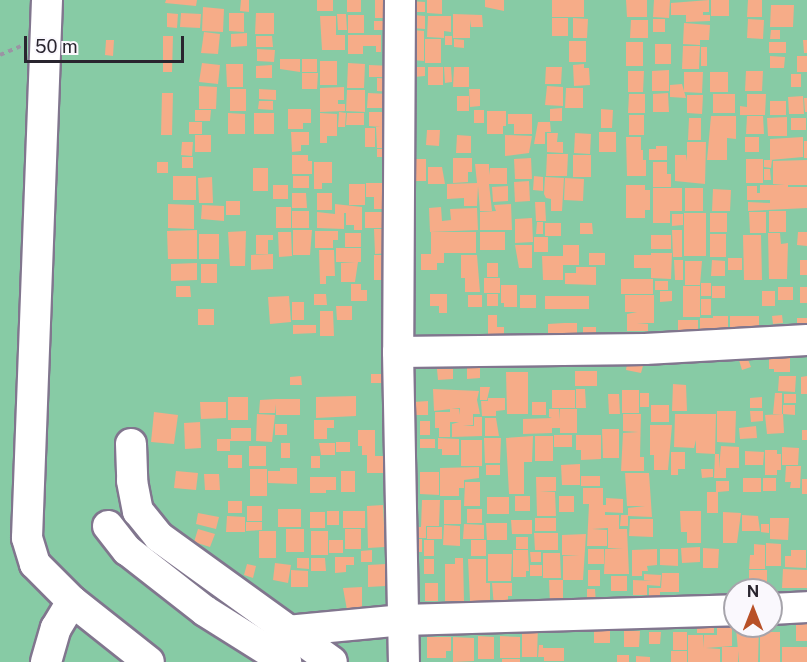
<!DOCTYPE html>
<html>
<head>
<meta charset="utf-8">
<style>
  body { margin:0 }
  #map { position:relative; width:807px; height:662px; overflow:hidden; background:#f1e7fc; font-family:"Public Sans",sans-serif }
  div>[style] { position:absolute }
  .green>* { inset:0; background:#87cba5 }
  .building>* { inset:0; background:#f6ac88 }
  .path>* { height:4px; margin-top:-2px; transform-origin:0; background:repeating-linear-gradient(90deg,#9b94a4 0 4.5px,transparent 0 9px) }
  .roads { filter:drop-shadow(2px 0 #81768e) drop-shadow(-2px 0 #81768e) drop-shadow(0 2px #81768e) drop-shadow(0 -2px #81768e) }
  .minor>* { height:30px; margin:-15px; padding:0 15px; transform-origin:15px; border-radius:15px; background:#fff }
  span { translate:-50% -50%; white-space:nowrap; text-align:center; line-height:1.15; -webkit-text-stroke:6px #faf8fd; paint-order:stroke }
  .north { position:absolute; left:723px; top:578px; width:60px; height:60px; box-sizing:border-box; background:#faf8fd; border:2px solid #a6a4ab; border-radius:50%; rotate:0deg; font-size:16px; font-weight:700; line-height:24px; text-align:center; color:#29252f }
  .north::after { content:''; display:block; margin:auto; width:21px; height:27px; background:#b85128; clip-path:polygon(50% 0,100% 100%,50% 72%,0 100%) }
  .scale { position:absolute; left:24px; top:36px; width:160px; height:27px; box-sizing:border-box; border:3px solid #29252f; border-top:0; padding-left:8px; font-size:18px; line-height:21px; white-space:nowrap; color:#29252f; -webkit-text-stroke:4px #faf8fd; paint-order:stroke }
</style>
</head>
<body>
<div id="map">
  <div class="green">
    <div style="clip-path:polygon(evenodd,0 0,807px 0,807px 662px,0 662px,0 0,735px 590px,771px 590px,771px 626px,735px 626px,735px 590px)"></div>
  </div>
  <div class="building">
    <div style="clip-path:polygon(166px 0,197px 0,196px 6px,165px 3px)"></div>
    <div style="clip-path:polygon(241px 0,249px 0,249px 12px,240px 11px)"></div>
    <div style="clip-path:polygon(317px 0,333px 0,333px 11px,317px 11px)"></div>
    <div style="clip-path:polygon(347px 0,361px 0,361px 12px,347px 12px)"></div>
    <div style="clip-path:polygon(375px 0,392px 0,393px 18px,375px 18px)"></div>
    <div style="clip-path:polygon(427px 0,442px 0,442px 14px,427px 13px)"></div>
    <div style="clip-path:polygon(485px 0,504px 0,504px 11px,485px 7px)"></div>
    <div style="clip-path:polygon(552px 0,584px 0,584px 17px,552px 17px)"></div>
    <div style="clip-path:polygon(626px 0,647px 0,647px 17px,627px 17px)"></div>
    <div style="clip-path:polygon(654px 0,670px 0,669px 18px,653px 17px)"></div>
    <div style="clip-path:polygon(709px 0,709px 12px,703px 12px,703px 15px,710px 15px,710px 21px,686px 22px,686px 15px,671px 15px,671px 3px)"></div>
    <div style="clip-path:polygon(711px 0,729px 0,729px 16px,711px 16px)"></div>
    <div style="clip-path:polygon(748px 0,762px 0,762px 17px,747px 17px)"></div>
    <div style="clip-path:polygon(410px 1px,425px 2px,425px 12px,410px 12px)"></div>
    <div style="clip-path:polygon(771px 5px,794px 5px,793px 27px,770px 27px)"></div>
    <div style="clip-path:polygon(203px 7px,224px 9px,223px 32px,202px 31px)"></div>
    <div style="clip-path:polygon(167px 13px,178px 14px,177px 28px,167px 27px)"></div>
    <div style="clip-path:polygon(181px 13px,201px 14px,200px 28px,180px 27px)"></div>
    <div style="clip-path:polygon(229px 13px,244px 13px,244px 32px,229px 31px)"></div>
    <div style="clip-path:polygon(256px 13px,274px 13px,274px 34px,255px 34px)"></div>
    <div style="clip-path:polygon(337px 14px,346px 14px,347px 30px,338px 30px)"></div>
    <div style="clip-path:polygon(453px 14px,482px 15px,483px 27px,471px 27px,470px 20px,470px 38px,453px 38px)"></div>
    <div style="clip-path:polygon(348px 15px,364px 15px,364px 33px,348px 33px)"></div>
    <div style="clip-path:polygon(413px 15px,425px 16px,425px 29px,412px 28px)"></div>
    <div style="clip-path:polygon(320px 16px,336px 16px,336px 35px,345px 35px,345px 50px,322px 50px)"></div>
    <div style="clip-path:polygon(428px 16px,451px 16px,451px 32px,444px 31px,444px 38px,427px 37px)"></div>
    <div style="clip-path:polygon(552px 18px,568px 18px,568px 36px,552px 36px)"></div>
    <div style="clip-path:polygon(573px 18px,588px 19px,587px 38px,573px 38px)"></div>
    <div style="clip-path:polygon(653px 19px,665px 19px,665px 32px,653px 32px)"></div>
    <div style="clip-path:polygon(748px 19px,764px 20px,763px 39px,747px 38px)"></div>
    <div style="clip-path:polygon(631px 20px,648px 20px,648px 38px,630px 38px)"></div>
    <div style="clip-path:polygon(374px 21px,388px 21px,388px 30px,374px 30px)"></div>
    <div style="clip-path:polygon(684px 23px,710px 25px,709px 40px,700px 40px,700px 45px,683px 44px)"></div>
    <div style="clip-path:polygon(412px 30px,424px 31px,424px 61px,412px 60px)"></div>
    <div style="clip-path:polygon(771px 30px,780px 30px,780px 39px,770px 39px)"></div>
    <div style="clip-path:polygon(204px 32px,220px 34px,218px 54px,201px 53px)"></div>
    <div style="clip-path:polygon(247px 33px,247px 46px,231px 47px,231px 34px)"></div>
    <div style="clip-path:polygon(348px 35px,381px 35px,381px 52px,376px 52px,376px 46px,363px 46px,363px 54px,348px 54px)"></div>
    <div style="clip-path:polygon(163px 36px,173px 36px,172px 72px,163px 72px)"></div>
    <div style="clip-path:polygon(256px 36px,272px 36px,273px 47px,256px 47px)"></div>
    <div style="clip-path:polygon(445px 36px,452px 36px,452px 45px,445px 45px)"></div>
    <div style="clip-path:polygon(425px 39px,441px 39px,441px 63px,425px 63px)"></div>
    <div style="clip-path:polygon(454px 39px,464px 40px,464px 48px,454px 47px)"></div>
    <div style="clip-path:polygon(106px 40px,114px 40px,113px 56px,105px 55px)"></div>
    <div style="clip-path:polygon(803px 40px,807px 40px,807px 53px,804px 53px)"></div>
    <div style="clip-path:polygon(569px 41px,586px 41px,586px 62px,569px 62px)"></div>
    <div style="clip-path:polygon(626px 42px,643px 42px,643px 66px,626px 66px)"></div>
    <div style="clip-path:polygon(769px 42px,786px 42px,786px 53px,769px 53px)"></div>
    <div style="clip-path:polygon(655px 44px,671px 44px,671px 64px,655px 64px)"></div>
    <div style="clip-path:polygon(683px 46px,700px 46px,699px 69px,682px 69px)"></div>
    <div style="clip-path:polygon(701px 47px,707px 47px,707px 66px,701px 66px)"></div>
    <div style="clip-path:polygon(257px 49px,275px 50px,274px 62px,257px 61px)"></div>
    <div style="clip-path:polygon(770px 56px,785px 57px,784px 68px,770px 68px)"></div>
    <div style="clip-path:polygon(797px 56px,807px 56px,807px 72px,797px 72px)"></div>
    <div style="clip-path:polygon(280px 59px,300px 59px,300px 72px,280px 69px)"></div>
    <div style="clip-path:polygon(302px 59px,317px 59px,317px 72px,302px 72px)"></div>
    <div style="clip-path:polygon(320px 61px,337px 61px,337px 85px,320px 85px)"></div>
    <div style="clip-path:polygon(202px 63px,220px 65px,218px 84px,199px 82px)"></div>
    <div style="clip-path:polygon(348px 63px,365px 64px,364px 88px,347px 88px)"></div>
    <div style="clip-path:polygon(226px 64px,243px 64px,243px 87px,227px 87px)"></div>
    <div style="clip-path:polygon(584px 64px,584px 68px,589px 68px,590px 85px,574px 86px,573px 65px)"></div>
    <div style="clip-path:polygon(272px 65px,272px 78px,256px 78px,256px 66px)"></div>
    <div style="clip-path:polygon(369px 65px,393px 66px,392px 77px,369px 77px)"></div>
    <div style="clip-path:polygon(414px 67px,425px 67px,425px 76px,414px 77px)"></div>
    <div style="clip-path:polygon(428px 67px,443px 67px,443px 85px,428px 85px)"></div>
    <div style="clip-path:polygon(444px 67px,451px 67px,452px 82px,445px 83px)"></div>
    <div style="clip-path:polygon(454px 67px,469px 67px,469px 87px,453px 87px)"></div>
    <div style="clip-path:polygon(546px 67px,562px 67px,561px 84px,545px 84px)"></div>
    <div style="clip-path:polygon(669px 70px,669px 91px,652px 91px,652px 71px)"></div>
    <div style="clip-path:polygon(628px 71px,644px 71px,643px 92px,628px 92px)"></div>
    <div style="clip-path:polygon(746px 71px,763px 71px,762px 91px,745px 91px)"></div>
    <div style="clip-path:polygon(684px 72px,703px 72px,702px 93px,684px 92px)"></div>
    <div style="clip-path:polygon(710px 72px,728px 72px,728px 92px,710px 92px)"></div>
    <div style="clip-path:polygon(302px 73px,318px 73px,317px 89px,302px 89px)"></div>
    <div style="clip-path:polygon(791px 74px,801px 74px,801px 87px,791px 87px)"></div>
    <div style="clip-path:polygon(377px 78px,395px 79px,394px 92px,377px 91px)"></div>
    <div style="clip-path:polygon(682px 84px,686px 98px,670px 97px,670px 85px)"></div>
    <div style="clip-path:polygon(199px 86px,217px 87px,216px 109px,199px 109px)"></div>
    <div style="clip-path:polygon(547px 86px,563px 87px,563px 106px,545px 105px)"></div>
    <div style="clip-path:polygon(344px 87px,344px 100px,338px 100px,338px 104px,345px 104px,345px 111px,320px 112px,320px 88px)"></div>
    <div style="clip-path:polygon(566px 88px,583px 88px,583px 108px,565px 108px)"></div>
    <div style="clip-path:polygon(230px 89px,246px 89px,246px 111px,230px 111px)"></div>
    <div style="clip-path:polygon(259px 89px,276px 90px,276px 100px,259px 99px)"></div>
    <div style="clip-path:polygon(469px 89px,480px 89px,480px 106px,470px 107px)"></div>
    <div style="clip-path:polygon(347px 90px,365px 90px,365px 112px,346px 111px)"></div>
    <div style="clip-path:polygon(162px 93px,173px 93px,172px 135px,161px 135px)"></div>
    <div style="clip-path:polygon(368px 93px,389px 94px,389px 108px,367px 108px)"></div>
    <div style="clip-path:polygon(668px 93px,669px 112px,653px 112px,653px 94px)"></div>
    <div style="clip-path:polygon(629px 94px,645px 94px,645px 113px,628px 113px)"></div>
    <div style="clip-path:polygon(713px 94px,735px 94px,735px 113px,713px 113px)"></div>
    <div style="clip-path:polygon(747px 94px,766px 94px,765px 115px,740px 115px,740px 106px,747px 107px)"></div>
    <div style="clip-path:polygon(687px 95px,703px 95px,702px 114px,687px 113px)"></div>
    <div style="clip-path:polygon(457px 96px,469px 96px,469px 111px,457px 111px)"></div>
    <div style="clip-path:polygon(803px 96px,804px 114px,789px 114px,788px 97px)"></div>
    <div style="clip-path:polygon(804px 98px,807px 98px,807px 112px,805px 112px)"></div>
    <div style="clip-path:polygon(259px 101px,273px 101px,273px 110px,258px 109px)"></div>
    <div style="clip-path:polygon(770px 101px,786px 101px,786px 115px,770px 115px)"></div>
    <div style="clip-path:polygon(562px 108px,562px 121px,550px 121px,550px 109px)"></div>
    <div style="clip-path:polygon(288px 109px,311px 109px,311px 123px,303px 123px,303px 129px,288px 129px)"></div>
    <div style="clip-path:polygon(601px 109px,613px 110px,612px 128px,601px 128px)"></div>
    <div style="clip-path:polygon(195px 110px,211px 110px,210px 121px,195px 121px)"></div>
    <div style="clip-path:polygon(474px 110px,484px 110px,484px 123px,474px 123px)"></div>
    <div style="clip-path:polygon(487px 111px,506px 111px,506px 126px,503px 126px,503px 134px,487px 134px)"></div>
    <div style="clip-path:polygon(339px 112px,346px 113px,345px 127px,338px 127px)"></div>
    <div style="clip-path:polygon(369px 112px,393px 112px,388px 148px,377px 148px,376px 127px,381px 127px,369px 126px)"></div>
    <div style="clip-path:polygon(228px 113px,245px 114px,245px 134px,228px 134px)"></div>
    <div style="clip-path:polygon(254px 113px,274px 113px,274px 134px,254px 134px)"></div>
    <div style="clip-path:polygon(320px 113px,337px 114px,337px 136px,327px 136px,327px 143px,320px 143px)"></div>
    <div style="clip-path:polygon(347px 113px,364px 113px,364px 125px,346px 125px)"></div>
    <div style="clip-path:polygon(508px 114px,532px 114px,532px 134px,514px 134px,514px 124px,508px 124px)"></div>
    <div style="clip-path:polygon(629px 115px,644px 115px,644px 135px,629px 135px)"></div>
    <div style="clip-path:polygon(711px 116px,736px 116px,736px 139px,727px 138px,727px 160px,707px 160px)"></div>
    <div style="clip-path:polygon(747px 116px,763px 116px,764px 134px,746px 134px)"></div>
    <div style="clip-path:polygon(787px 117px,787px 136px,768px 136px,767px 118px)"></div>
    <div style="clip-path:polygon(689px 118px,701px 118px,701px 140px,688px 140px)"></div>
    <div style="clip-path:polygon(791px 118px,806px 118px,806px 130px,791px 130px)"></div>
    <div style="clip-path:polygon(189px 122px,202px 122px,202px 134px,189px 134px)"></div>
    <div style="clip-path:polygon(538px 122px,550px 122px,551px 132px,545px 132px,545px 144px,534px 144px)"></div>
    <div style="clip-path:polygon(365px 128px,375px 128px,375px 147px,365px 147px)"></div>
    <div style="clip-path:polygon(427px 130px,440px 130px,439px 146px,426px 145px)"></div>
    <div style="clip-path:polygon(291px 132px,309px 132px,309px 145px,301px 145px,301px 151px,292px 152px)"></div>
    <div style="clip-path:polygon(599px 132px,616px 132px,616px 152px,599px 152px)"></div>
    <div style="clip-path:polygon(547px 133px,558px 133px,557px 142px,563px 142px,563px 153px,547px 152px)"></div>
    <div style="clip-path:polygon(575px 133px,591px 134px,590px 154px,574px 153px)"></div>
    <div style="clip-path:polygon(195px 135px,211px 135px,211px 152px,195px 152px)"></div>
    <div style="clip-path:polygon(457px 135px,471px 136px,471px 153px,456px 153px)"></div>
    <div style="clip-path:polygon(505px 135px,532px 136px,529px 153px,505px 156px)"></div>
    <div style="clip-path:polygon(626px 137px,641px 137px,641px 150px,643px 150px,643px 160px,646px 160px,646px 176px,627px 176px)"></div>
    <div style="clip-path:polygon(745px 137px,759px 137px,759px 152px,745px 152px)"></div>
    <div style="clip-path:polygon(803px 137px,803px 157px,770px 160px,770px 139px)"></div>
    <div style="clip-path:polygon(804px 141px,807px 141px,807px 158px,804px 158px)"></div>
    <div style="clip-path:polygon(182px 142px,193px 142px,192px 156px,181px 155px)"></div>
    <div style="clip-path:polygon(687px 142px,706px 142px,705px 184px,675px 181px,675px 155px,686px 155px,687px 161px)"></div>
    <div style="clip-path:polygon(656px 146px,667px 146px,667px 160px,649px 160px,649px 149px,656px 149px)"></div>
    <div style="clip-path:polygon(377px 149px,389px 149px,389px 157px,377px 157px)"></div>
    <div style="clip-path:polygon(547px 154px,568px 154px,567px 176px,546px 176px)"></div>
    <div style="clip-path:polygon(292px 155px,308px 155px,308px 161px,312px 161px,312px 174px,292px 174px)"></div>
    <div style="clip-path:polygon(573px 155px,591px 155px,591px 177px,573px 177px)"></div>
    <div style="clip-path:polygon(182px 157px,193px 157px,193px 168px,182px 168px)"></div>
    <div style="clip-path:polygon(453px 158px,472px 158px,472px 172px,468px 172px,468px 182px,453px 183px)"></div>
    <div style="clip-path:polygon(531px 158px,532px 179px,515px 179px,514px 159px)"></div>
    <div style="clip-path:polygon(407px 159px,426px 159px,426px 181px,408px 181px)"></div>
    <div style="clip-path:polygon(746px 159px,763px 159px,763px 183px,746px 183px)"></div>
    <div style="clip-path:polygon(764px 160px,772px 160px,771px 168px,764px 167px)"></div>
    <div style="clip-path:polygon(807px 160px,807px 185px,788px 185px,788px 187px,807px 187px,807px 208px,748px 211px,748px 202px,770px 203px,770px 200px,747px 200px,747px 186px,757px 186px,757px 193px,760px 193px,760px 185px,785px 185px,773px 184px,773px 161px)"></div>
    <div style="clip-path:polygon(157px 162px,168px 162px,168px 173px,157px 173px)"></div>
    <div style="clip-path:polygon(314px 162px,332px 162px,332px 183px,322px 183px,322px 189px,314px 189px)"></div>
    <div style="clip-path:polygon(653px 162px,667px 162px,667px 174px,671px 174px,671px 187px,653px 187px)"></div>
    <div style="clip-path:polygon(475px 164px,489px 164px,489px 175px,490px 168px,507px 168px,507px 184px,489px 184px,492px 211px,480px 211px,478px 186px,477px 206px,464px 206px,464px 198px,447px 199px,447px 184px,477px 183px)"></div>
    <div style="clip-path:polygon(428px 167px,442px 167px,445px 184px,428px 184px)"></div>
    <div style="clip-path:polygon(253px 168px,268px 168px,268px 191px,253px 191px)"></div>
    <div style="clip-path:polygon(764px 169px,770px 169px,771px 180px,764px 180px)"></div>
    <div style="clip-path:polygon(173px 176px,196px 176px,196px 200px,173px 200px)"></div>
    <div style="clip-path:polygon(293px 176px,309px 176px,309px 188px,293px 188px)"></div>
    <div style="clip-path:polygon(534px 176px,543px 177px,543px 191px,533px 190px)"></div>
    <div style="clip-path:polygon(212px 177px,213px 203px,199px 203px,198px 178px)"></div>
    <div style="clip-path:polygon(545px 177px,564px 178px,562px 211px,551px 211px,551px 199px,546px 198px,544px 194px)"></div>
    <div style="clip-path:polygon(565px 178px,584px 179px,583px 201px,564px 200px)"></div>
    <div style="clip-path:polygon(529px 181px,530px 201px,515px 202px,514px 182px)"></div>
    <div style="clip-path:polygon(366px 183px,391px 183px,391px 209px,374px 209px,374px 197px,366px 197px)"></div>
    <div style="clip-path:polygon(349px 184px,365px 184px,365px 205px,349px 205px)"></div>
    <div style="clip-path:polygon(273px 185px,288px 185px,288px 199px,273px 199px)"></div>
    <div style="clip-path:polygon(626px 185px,645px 185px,645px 190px,650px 190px,650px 210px,645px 210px,645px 218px,626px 218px)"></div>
    <div style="clip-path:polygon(508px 186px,508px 201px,493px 202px,492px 187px)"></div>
    <div style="clip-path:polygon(653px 188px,682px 188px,682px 211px,670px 211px,670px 223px,653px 223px)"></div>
    <div style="clip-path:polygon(685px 188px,703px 188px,703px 211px,685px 211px)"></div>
    <div style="clip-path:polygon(713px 189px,731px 190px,730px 211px,712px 211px)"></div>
    <div style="clip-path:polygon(292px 193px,306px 193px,307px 208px,292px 208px)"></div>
    <div style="clip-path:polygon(317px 193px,332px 193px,332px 210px,317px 210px)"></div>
    <div style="clip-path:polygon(226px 201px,240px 201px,240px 215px,226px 215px)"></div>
    <div style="clip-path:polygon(535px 202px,545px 202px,546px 221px,536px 221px)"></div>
    <div style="clip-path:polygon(168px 204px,194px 205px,194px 229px,168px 228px)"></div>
    <div style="clip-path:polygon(335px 204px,362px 207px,362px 230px,354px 230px,354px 225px,346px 225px,346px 213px,344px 213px,344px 229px,317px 228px,317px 212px,335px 214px)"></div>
    <div style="clip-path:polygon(511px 204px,512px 230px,480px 230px,480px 212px,496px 211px,494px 205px)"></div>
    <div style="clip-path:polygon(202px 205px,224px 206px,224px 221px,201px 219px)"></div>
    <div style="clip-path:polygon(276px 207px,291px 207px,291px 228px,276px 228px)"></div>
    <div style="clip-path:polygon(441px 207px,442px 221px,451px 220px,450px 209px,477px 208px,478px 230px,430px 232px,429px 208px)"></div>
    <div style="clip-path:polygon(292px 211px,309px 211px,309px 228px,292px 228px)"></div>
    <div style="clip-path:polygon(769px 211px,786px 211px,786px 232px,769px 232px)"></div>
    <div style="clip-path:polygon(365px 212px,389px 212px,389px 228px,365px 228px)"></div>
    <div style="clip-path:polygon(749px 212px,766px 212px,766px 233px,750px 233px)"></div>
    <div style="clip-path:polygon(684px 213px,706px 213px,706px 256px,684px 256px)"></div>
    <div style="clip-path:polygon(710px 213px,727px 213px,727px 232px,710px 232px)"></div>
    <div style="clip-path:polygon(672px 214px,683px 214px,683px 225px,672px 226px)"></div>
    <div style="clip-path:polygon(532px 218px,533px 242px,515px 243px,515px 219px)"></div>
    <div style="clip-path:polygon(537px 222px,543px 222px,543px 234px,536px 234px)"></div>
    <div style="clip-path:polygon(545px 223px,561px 223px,561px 236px,545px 236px)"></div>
    <div style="clip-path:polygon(580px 223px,592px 223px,593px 234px,580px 234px)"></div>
    <div style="clip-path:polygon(374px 229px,391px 229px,391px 253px,375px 254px)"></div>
    <div style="clip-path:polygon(197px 230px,197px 259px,168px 259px,167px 231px)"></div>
    <div style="clip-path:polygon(293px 230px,312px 230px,310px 255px,293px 255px)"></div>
    <div style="clip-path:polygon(672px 230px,682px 230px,682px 257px,673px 257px)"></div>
    <div style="clip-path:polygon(246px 231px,245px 266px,230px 266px,228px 232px)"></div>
    <div style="clip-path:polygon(315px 231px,338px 231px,338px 240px,333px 240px,333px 248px,315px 248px)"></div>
    <div style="clip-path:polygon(278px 232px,291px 232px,292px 256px,279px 257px)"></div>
    <div style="clip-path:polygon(431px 232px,476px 232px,476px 253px,444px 253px,444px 263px,437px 263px,437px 270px,421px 270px,421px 254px,431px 254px)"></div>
    <div style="clip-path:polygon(480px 232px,505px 232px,505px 250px,480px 250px)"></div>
    <div style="clip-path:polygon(798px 232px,807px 232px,807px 246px,797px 245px)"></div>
    <div style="clip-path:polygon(345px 233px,361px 233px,361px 247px,345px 247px)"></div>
    <div style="clip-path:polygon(768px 233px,780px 233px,781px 244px,788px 243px,787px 279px,769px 279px)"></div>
    <div style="clip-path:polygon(199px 234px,219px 234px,219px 259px,199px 259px)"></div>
    <div style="clip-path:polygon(710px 234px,726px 234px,726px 257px,710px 257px)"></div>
    <div style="clip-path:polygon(256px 235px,273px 235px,273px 240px,268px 240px,268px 254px,256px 254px)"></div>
    <div style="clip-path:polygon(651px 235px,671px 235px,671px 249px,651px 249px)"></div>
    <div style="clip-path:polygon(743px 235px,761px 235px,762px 280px,744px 280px)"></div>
    <div style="clip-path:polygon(534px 237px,548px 237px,548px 252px,534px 252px)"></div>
    <div style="clip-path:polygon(515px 245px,532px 245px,532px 268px,519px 268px)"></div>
    <div style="clip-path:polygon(563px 245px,579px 245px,579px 265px,563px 265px,563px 280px,543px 280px,542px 256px,563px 256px)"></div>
    <div style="clip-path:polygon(336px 248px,361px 248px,361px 262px,358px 262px,355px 282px,341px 282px,341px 263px,355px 262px,336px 262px)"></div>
    <div style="clip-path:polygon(319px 250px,334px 250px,335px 276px,326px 276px,326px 284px,320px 284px)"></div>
    <div style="clip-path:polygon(589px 253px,605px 253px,605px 265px,589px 265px)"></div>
    <div style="clip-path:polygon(651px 253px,672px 253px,671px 279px,651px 278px,651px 268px,634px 268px,634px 255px,651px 255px)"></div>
    <div style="clip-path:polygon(273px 254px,273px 269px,251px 270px,251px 255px)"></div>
    <div style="clip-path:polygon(374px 255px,391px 255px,391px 280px,374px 280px)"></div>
    <div style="clip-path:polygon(461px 255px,477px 255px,480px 292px,465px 292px,465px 278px,461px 278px)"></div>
    <div style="clip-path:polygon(728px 258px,742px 258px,742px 270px,728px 270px)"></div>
    <div style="clip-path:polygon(674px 260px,683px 260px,683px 280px,675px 280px)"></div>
    <div style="clip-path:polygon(712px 260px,725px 261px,725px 276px,711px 276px)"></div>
    <div style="clip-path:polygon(800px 260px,807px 260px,807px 275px,800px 275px)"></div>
    <div style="clip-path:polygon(685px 261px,702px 261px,700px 285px,685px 285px)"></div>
    <div style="clip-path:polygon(197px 263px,197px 280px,171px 281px,171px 264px)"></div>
    <div style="clip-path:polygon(487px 263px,498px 263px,498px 277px,487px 277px)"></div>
    <div style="clip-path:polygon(201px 264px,217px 264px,217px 283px,201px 283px)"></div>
    <div style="clip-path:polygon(576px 267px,596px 267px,596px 285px,565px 284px,565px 273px,576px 273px)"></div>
    <div style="clip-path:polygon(484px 278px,500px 278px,500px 293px,484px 293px)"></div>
    <div style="clip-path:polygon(621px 279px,653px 279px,653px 294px,621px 294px)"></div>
    <div style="clip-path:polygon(655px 281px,668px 281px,668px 290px,655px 290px)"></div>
    <div style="clip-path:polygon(701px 283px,711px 283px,711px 296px,701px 296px)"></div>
    <div style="clip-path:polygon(351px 284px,361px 284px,361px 290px,367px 290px,367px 301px,351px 301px)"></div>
    <div style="clip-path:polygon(501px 285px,517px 285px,517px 307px,504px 307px,504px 303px,501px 303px)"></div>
    <div style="clip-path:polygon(176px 286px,190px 286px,191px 297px,176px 297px)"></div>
    <div style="clip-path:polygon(683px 286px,700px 286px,700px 317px,683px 317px)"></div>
    <div style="clip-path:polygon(712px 286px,725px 286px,725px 298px,712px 298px)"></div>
    <div style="clip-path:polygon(778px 287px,793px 287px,793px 300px,778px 300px)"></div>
    <div style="clip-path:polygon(800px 287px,807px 287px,807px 303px,800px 303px)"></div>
    <div style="clip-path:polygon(660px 291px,672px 291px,672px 301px,660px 302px)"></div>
    <div style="clip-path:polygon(762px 291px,775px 291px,775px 306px,762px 306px)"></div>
    <div style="clip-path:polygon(314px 294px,326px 294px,327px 305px,314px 305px)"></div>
    <div style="clip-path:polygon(430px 294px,447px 294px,447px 313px,439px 313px,439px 306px,430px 306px)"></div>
    <div style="clip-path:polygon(487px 294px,498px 294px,498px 306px,487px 306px)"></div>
    <div style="clip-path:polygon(468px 295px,482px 295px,482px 307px,468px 307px)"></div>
    <div style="clip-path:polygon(520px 295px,536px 295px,536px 308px,520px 308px)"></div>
    <div style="clip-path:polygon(625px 295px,654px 295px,654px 323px,637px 323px,648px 324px,648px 331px,627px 331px,627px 314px,637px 312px,625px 312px)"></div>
    <div style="clip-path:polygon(289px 296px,291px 322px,270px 324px,268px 297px)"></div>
    <div style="clip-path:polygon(545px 296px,589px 296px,589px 309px,545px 309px)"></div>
    <div style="clip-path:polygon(701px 299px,711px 299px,711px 315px,701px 315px)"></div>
    <div style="clip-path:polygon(292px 302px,304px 302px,304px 320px,292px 320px)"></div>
    <div style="clip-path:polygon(336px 306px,352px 306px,352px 320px,337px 320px)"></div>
    <div style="clip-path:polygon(198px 309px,214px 309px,214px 325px,198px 325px)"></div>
    <div style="clip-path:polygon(320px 311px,333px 311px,334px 336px,320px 336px)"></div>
    <div style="clip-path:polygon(488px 315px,497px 315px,497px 327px,504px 327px,504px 337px,488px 337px)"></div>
    <div style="clip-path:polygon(782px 315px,783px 323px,773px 324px,772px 316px)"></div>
    <div style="clip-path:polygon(713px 316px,728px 316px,728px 335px,700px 335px,700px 318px,713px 318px)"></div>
    <div style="clip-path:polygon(730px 316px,759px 316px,759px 331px,730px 331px)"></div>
    <div style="clip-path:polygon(797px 318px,807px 318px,807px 332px,797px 332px)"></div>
    <div style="clip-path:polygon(678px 320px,698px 320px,698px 334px,678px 334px)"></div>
    <div style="clip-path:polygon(564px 323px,577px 323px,577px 339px,548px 345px,548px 324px)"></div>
    <div style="clip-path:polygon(293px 325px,316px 325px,316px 333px,293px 334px)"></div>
    <div style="clip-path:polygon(583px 327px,596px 327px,596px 339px,583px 339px)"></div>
    <div style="clip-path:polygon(769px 352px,790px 352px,790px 372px,774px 372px,774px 369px,769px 369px)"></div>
    <div style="clip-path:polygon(747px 357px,751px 367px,742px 370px,739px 360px)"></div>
    <div style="clip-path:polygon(628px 358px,644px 362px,641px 373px,626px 370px)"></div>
    <div style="clip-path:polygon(467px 368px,480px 368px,480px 378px,467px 379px)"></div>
    <div style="clip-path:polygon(437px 369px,453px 369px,453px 379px,438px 380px)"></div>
    <div style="clip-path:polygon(575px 371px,597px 371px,597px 386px,575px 386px)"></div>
    <div style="clip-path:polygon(506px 372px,528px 372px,528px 414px,507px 414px)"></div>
    <div style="clip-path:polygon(371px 374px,385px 374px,385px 383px,371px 383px)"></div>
    <div style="clip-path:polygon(301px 376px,302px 385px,290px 385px,290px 377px)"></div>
    <div style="clip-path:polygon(779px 376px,796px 376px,795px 392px,778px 391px)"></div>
    <div style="clip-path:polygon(807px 376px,807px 394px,801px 394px,801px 377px)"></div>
    <div style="clip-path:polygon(673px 384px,686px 385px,687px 411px,672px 411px)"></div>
    <div style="clip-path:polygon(480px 387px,490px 387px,487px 400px,480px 400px)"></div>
    <div style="clip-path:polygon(433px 389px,479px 391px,477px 400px,480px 414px,473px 414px,473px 425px,463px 426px,474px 426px,474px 417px,482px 417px,482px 436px,452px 437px,452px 424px,459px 422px,450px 422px,450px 437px,439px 437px,439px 428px,435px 428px,435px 412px,450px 412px,450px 409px,459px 409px,460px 415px,460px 408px,434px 411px)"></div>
    <div style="clip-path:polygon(576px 389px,585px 389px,586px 408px,576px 408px)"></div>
    <div style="clip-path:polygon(552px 390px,575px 390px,575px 408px,552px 408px)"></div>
    <div style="clip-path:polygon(622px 390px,639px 390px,639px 413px,622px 413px)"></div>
    <div style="clip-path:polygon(640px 393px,649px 393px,649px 407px,640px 407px)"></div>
    <div style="clip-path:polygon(775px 393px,782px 393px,782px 414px,773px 414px)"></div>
    <div style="clip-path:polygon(608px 394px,619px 394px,620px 414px,609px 414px)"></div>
    <div style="clip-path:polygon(784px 394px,796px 394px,796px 403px,784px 403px)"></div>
    <div style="clip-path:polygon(356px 396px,356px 416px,316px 418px,316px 397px)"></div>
    <div style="clip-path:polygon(228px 397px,248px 397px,248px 420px,228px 420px)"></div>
    <div style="clip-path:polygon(762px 397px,762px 408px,750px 408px,750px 398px)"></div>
    <div style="clip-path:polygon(488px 398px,505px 398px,505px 410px,496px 411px,496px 416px,482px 416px,481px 401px,488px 401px)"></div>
    <div style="clip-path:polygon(276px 399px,300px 399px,300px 415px,276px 415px,276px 404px,275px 413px,259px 413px,260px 400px)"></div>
    <div style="clip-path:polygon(428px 401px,428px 415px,413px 415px,413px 402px)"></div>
    <div style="clip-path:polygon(200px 402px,226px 402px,226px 418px,201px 419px)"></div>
    <div style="clip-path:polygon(532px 402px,546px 402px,546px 415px,532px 415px)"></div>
    <div style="clip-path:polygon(651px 405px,669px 405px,669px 422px,651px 422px)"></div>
    <div style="clip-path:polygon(783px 405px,795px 405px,795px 415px,783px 414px)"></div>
    <div style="clip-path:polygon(549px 409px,559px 409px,560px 420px,560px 409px,577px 409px,577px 433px,560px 433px,560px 428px,552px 428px,552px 433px,523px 434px,523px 419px,552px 418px,549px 417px)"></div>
    <div style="clip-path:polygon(717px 411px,736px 411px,735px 443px,717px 442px)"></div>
    <div style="clip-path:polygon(750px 411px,763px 411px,763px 421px,751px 422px)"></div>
    <div style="clip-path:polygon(154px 412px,178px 415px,174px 444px,151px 442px)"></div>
    <div style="clip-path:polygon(257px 414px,275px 415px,272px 442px,256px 441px)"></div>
    <div style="clip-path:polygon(623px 414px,641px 414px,640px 457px,644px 457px,644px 471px,621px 471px,623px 433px,638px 432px,623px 431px)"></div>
    <div style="clip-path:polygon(675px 414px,716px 414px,715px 454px,719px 454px,719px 468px,721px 446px,739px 447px,739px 468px,726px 468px,726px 478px,714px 478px,715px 454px,696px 453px,696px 440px,694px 448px,674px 447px)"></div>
    <div style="clip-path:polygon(783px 414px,784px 433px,767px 434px,765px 415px)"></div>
    <div style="clip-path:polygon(485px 418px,496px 418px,499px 436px,485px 436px)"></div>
    <div style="clip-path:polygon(314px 420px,334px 420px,334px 428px,327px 428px,327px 439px,314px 439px)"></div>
    <div style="clip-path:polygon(420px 421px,430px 421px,430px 435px,420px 435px)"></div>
    <div style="clip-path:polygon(200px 422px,201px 448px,185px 449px,184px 423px)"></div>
    <div style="clip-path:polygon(275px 424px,287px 424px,287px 435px,275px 435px)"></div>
    <div style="clip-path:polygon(650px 425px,672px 425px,668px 470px,654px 470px,654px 455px,650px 455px)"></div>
    <div style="clip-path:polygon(756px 426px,757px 438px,740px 439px,739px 428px)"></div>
    <div style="clip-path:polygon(231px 428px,251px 428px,251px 441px,230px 441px,230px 451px,217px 451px,217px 439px,231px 439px)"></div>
    <div style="clip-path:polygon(602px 429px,619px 429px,619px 458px,603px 458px)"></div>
    <div style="clip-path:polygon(358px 430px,375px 430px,375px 456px,384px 456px,384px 473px,367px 473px,367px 455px,362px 455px,362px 446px,358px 446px)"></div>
    <div style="clip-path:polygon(802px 430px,807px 430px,807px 440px,802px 440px)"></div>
    <div style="clip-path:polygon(554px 435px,572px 435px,572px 447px,554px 447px)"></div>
    <div style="clip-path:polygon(576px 435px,601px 435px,601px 459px,581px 460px,581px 450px,576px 450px)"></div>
    <div style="clip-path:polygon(533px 436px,532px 462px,524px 462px,524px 494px,509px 494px,506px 438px)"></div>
    <div style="clip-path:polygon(535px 436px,553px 436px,553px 461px,535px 461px)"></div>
    <div style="clip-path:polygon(438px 438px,459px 439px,459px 455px,442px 455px,442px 449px,438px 449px)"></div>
    <div style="clip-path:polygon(484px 438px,501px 438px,500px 463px,485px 463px)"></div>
    <div style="clip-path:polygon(420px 439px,435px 439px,435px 448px,420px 448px)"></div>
    <div style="clip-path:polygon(461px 440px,482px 440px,482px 466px,461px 466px)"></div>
    <div style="clip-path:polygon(336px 442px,350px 442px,350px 452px,336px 452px)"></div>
    <div style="clip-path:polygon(281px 443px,290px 443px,290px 458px,281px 458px)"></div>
    <div style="clip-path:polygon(319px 443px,335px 443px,335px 455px,321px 455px)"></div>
    <div style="clip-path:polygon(249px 446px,266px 446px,266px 466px,249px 466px)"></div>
    <div style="clip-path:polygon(782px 447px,799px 448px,798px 465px,782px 465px)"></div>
    <div style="clip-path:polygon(765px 450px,777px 450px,777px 454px,781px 454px,781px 470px,777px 470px,777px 475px,765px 475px)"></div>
    <div style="clip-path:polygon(745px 451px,764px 452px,763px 465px,745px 465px)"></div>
    <div style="clip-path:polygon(671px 452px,685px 452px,685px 469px,678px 469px,678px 475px,671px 475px)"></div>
    <div style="clip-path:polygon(228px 455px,242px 455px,242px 468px,228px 468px)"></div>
    <div style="clip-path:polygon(311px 456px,320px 456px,320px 468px,311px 468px)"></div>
    <div style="clip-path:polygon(580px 464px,580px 485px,562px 485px,561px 465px)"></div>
    <div style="clip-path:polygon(486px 465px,500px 465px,500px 475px,486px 475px)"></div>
    <div style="clip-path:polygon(786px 466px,801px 466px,800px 488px,790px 488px,791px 482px,785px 482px)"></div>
    <div style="clip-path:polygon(479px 467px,479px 478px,464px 480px,464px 488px,459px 488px,459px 496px,440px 496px,440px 468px)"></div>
    <div style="clip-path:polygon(280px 468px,297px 468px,297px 484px,268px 483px,268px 471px,280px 471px)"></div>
    <div style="clip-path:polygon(250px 469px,267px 469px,267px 496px,250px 496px)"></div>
    <div style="clip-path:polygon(701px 469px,713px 469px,713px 477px,702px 478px)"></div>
    <div style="clip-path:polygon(176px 471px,198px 473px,196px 490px,174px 488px)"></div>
    <div style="clip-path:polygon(341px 471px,355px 471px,355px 492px,341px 492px)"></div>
    <div style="clip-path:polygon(420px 472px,439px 472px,439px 495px,420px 494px)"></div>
    <div style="clip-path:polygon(625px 473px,649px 473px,652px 517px,628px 516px,628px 508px,645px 506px,627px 506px)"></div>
    <div style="clip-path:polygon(204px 474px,219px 474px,220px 490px,205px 490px)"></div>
    <div style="clip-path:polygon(581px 476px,600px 476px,600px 486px,581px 486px)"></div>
    <div style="clip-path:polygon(310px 477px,336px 477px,336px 490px,326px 490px,326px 493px,310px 493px)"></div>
    <div style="clip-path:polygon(536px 477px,556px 477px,556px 491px,540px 491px,555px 492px,556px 516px,537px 516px)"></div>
    <div style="clip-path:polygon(743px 478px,761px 478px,761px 492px,743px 492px)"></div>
    <div style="clip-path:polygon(763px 478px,776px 478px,776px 491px,763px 491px)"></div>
    <div style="clip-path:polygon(802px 479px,807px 479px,807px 494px,802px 494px)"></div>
    <div style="clip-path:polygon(716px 481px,729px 481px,729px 491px,718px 492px,718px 513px,707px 513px,707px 492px,716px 492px)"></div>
    <div style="clip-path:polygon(465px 482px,480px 482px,480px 506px,464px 506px)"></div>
    <div style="clip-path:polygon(583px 488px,603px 488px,603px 505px,606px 505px,606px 498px,623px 499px,623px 513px,605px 512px,605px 515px,619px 515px,619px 529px,627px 529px,629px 574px,604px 574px,605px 549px,623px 549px,608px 548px,608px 528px,592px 529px,607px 530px,607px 546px,587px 546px,589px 504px,583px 504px)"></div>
    <div style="clip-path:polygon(515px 496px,530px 496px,530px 511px,515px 511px)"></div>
    <div style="clip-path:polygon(559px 496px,574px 496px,574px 512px,559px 512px)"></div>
    <div style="clip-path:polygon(487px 497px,509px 497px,509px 514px,487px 514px)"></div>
    <div style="clip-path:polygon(422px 500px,440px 500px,439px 526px,426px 526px,426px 538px,416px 538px,410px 527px,421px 527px)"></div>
    <div style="clip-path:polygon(444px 500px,461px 500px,461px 524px,444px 524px)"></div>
    <div style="clip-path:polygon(228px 501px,242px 501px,242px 513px,228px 513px)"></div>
    <div style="clip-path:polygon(383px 505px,385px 547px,368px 548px,367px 506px)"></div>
    <div style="clip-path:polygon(247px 506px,262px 506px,262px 521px,247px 521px)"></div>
    <div style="clip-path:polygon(278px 509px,301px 509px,301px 527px,278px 527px)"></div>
    <div style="clip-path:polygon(467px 509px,482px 509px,482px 523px,467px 523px)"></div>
    <div style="clip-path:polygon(327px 511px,339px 511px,339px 525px,327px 525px)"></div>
    <div style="clip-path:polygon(343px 511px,365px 511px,365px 528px,343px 528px)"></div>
    <div style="clip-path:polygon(680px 511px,701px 511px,701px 543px,687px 543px,687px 532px,681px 532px)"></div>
    <div style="clip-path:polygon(310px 512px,325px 512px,325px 528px,310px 528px)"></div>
    <div style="clip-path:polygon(723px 512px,741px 513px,737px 543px,723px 543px)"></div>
    <div style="clip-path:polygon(198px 513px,219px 517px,216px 529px,196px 524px)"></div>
    <div style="clip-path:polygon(621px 515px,628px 515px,628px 526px,620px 526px)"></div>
    <div style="clip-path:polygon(742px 515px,758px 516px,760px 531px,742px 531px)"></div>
    <div style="clip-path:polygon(227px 516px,245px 517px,245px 532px,226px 532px)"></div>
    <div style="clip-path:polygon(535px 518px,556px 518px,556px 531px,535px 531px)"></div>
    <div style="clip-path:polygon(770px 518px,789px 518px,788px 540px,770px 539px)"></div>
    <div style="clip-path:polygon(630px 519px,653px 519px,653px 537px,629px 536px)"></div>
    <div style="clip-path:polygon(511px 520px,532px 520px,532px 534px,512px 534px)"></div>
    <div style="clip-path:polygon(246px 522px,262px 522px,262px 530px,246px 531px)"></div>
    <div style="clip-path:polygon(486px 523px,507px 523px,507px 540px,487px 540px)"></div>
    <div style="clip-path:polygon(464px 524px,484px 525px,484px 539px,463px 539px)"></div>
    <div style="clip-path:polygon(761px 524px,769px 524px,769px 533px,761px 532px)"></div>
    <div style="clip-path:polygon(444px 525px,460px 526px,460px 546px,443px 545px)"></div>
    <div style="clip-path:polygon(427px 527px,442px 527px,442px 539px,427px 539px)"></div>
    <div style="clip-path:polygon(198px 529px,215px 534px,210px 547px,194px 542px)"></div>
    <div style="clip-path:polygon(286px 529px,304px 529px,304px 552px,286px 552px)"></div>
    <div style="clip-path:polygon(345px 529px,361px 529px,361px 549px,345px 549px)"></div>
    <div style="clip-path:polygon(259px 531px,276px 531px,276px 558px,259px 558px)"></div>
    <div style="clip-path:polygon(311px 531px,328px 531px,328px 555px,311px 555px)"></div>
    <div style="clip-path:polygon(534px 533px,558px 533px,558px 550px,535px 550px)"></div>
    <div style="clip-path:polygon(586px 534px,583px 580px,563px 580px,563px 556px,579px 555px,562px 555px,562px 535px)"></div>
    <div style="clip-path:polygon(516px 537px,528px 537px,528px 549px,516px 549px)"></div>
    <div style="clip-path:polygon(416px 539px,422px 539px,422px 552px,416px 552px)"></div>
    <div style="clip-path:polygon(329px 540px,343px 540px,343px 553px,329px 553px)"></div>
    <div style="clip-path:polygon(424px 540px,434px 540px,434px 556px,424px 556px)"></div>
    <div style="clip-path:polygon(471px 540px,486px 540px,486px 556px,471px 556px)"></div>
    <div style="clip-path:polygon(766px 543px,781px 544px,781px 566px,766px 566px)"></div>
    <div style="clip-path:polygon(754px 544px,765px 545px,765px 569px,749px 569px,750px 555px,754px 555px)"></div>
    <div style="clip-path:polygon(700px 547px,700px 562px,682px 563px,681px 548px)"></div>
    <div style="clip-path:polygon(703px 548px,719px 549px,718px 568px,703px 568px)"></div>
    <div style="clip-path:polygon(588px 549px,604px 549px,604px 564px,588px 564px)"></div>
    <div style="clip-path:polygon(657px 549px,657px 565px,647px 566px,648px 571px,642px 571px,642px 576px,632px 576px,632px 550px)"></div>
    <div style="clip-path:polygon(660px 549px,678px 549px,678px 566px,660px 565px)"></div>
    <div style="clip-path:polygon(372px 550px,372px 562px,361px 562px,361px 551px)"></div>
    <div style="clip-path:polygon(513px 550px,528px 550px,529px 571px,526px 571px,526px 577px,513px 577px)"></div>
    <div style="clip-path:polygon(791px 550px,806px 550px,806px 568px,785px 567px,785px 556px,791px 556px)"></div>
    <div style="clip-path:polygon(530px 552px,541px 552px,541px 562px,531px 562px)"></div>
    <div style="clip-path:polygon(543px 553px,560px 553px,561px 578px,543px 578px)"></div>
    <div style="clip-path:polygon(488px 554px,512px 554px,511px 581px,488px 581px)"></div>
    <div style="clip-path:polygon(335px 557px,354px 557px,354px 565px,346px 565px,346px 572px,335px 573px)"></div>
    <div style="clip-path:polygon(297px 558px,309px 558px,309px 569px,297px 568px)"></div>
    <div style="clip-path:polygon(311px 558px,325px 558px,326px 571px,311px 571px)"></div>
    <div style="clip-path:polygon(455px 558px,463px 558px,464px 601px,445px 601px,445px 564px,455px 564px)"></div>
    <div style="clip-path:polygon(424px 559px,434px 559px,434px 574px,424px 574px)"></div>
    <div style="clip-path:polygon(468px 559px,486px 559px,486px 583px,490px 583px,490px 601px,470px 601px)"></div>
    <div style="clip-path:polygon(275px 563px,291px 565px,288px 583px,273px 580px)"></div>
    <div style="clip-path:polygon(247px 564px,256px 566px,253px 578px,244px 575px)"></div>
    <div style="clip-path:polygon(386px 564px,386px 586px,368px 587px,368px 565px)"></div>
    <div style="clip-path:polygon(530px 565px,542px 565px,542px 576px,530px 576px)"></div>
    <div style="clip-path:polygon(783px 569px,807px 570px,807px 588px,782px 588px)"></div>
    <div style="clip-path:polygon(291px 570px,308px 571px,308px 587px,291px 587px)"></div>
    <div style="clip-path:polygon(588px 570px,600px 570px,600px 586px,588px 586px)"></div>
    <div style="clip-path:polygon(749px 570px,767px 570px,767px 589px,749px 590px)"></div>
    <div style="clip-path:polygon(662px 573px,679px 573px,679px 592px,660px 592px,660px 599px,649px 598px,649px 588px,661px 588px)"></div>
    <div style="clip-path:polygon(644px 574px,661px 575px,660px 586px,647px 585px,647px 595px,633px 595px,633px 580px,652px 581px,644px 580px)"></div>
    <div style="clip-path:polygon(611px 576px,627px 576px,627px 591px,611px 591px)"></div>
    <div style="clip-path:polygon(549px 580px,563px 580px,563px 604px,550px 604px)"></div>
    <div style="clip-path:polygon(425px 583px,438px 583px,438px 601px,425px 601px)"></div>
    <div style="clip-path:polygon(492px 583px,512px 583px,512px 596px,508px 596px,508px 607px,494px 607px)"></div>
    <div style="clip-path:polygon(362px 587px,362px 610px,347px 610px,343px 588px)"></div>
    <div style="clip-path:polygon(587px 589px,595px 589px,596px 604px,587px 604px)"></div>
    <div style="clip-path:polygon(697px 617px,714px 618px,714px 633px,697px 633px)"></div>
    <div style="clip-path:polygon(796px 622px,807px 622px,807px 641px,796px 641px)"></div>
    <div style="clip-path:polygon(717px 624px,732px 624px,732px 646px,706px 648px,720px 649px,720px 662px,688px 662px,688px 635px,703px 635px,704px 648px,704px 635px,717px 635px)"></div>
    <div style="clip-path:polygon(522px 625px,538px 625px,537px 657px,522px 657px)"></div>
    <div style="clip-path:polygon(736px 628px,759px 628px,758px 662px,739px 662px)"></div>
    <div style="clip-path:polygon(594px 630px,610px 630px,610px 643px,594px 643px)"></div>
    <div style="clip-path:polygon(624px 631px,640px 631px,639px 647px,624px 647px)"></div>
    <div style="clip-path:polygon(649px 632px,661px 632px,660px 644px,649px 644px)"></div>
    <div style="clip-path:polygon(673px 632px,687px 632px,687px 650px,673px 650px)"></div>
    <div style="clip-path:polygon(760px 632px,780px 632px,780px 662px,760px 662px)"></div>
    <div style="clip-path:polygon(478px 636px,494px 637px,494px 659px,478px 659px)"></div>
    <div style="clip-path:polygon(500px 636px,520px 637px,520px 658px,500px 658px)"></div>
    <div style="clip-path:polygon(427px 637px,451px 637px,451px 651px,446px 651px,446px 658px,427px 658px)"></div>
    <div style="clip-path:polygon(453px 637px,474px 638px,474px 661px,453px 662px)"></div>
    <div style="clip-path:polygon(539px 645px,543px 645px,543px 648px,564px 648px,564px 661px,544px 661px,544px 657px,538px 657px)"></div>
    <div style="clip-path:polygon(722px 647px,738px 647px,738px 662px,722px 662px)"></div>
    <div style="clip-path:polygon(782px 647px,807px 647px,807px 662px,782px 662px)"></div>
    <div style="clip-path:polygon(671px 651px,687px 651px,687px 662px,671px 662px)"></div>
    <div style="clip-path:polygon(617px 655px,629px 655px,629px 662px,617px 662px)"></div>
    <div style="clip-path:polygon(636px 656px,650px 657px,650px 662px,636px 662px)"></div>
    <div style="clip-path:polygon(502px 659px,520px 659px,520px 662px,502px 662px)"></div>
  </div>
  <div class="path">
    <div style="left:0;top:55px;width:23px;rotate:-23deg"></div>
  </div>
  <div class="roads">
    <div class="minor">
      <div style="left:47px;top:0;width:538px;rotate:92.13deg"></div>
      <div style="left:27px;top:538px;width:27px;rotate:73deg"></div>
      <div style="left:35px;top:564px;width:52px;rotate:45deg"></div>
      <div style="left:72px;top:601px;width:98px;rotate:38.4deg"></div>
      <div style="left:400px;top:0;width:352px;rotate:90.3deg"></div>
      <div style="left:398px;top:352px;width:310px;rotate:88.9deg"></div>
      <div style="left:398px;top:352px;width:247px;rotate:-0.7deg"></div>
      <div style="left:645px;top:349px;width:162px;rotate:-3.2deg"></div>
      <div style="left:131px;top:444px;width:37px;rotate:88deg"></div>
      <div style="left:132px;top:481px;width:31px;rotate:79deg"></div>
      <div style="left:138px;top:511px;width:33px;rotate:51deg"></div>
      <div style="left:159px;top:537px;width:213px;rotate:35.8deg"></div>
      <div style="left:108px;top:526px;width:31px;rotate:52deg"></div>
      <div style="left:127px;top:550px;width:99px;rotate:38deg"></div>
      <div style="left:205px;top:611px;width:96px;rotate:32.2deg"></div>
      <div style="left:771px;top:609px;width:36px;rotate:-3deg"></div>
      <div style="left:287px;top:631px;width:117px;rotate:-5.4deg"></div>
      <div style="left:403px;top:620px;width:332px;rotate:-1.7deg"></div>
      <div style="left:46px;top:662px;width:35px;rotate:-74deg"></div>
      <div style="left:56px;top:628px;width:31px;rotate:-59deg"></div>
    </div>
  </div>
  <div class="north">N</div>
  <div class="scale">50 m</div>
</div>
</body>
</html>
